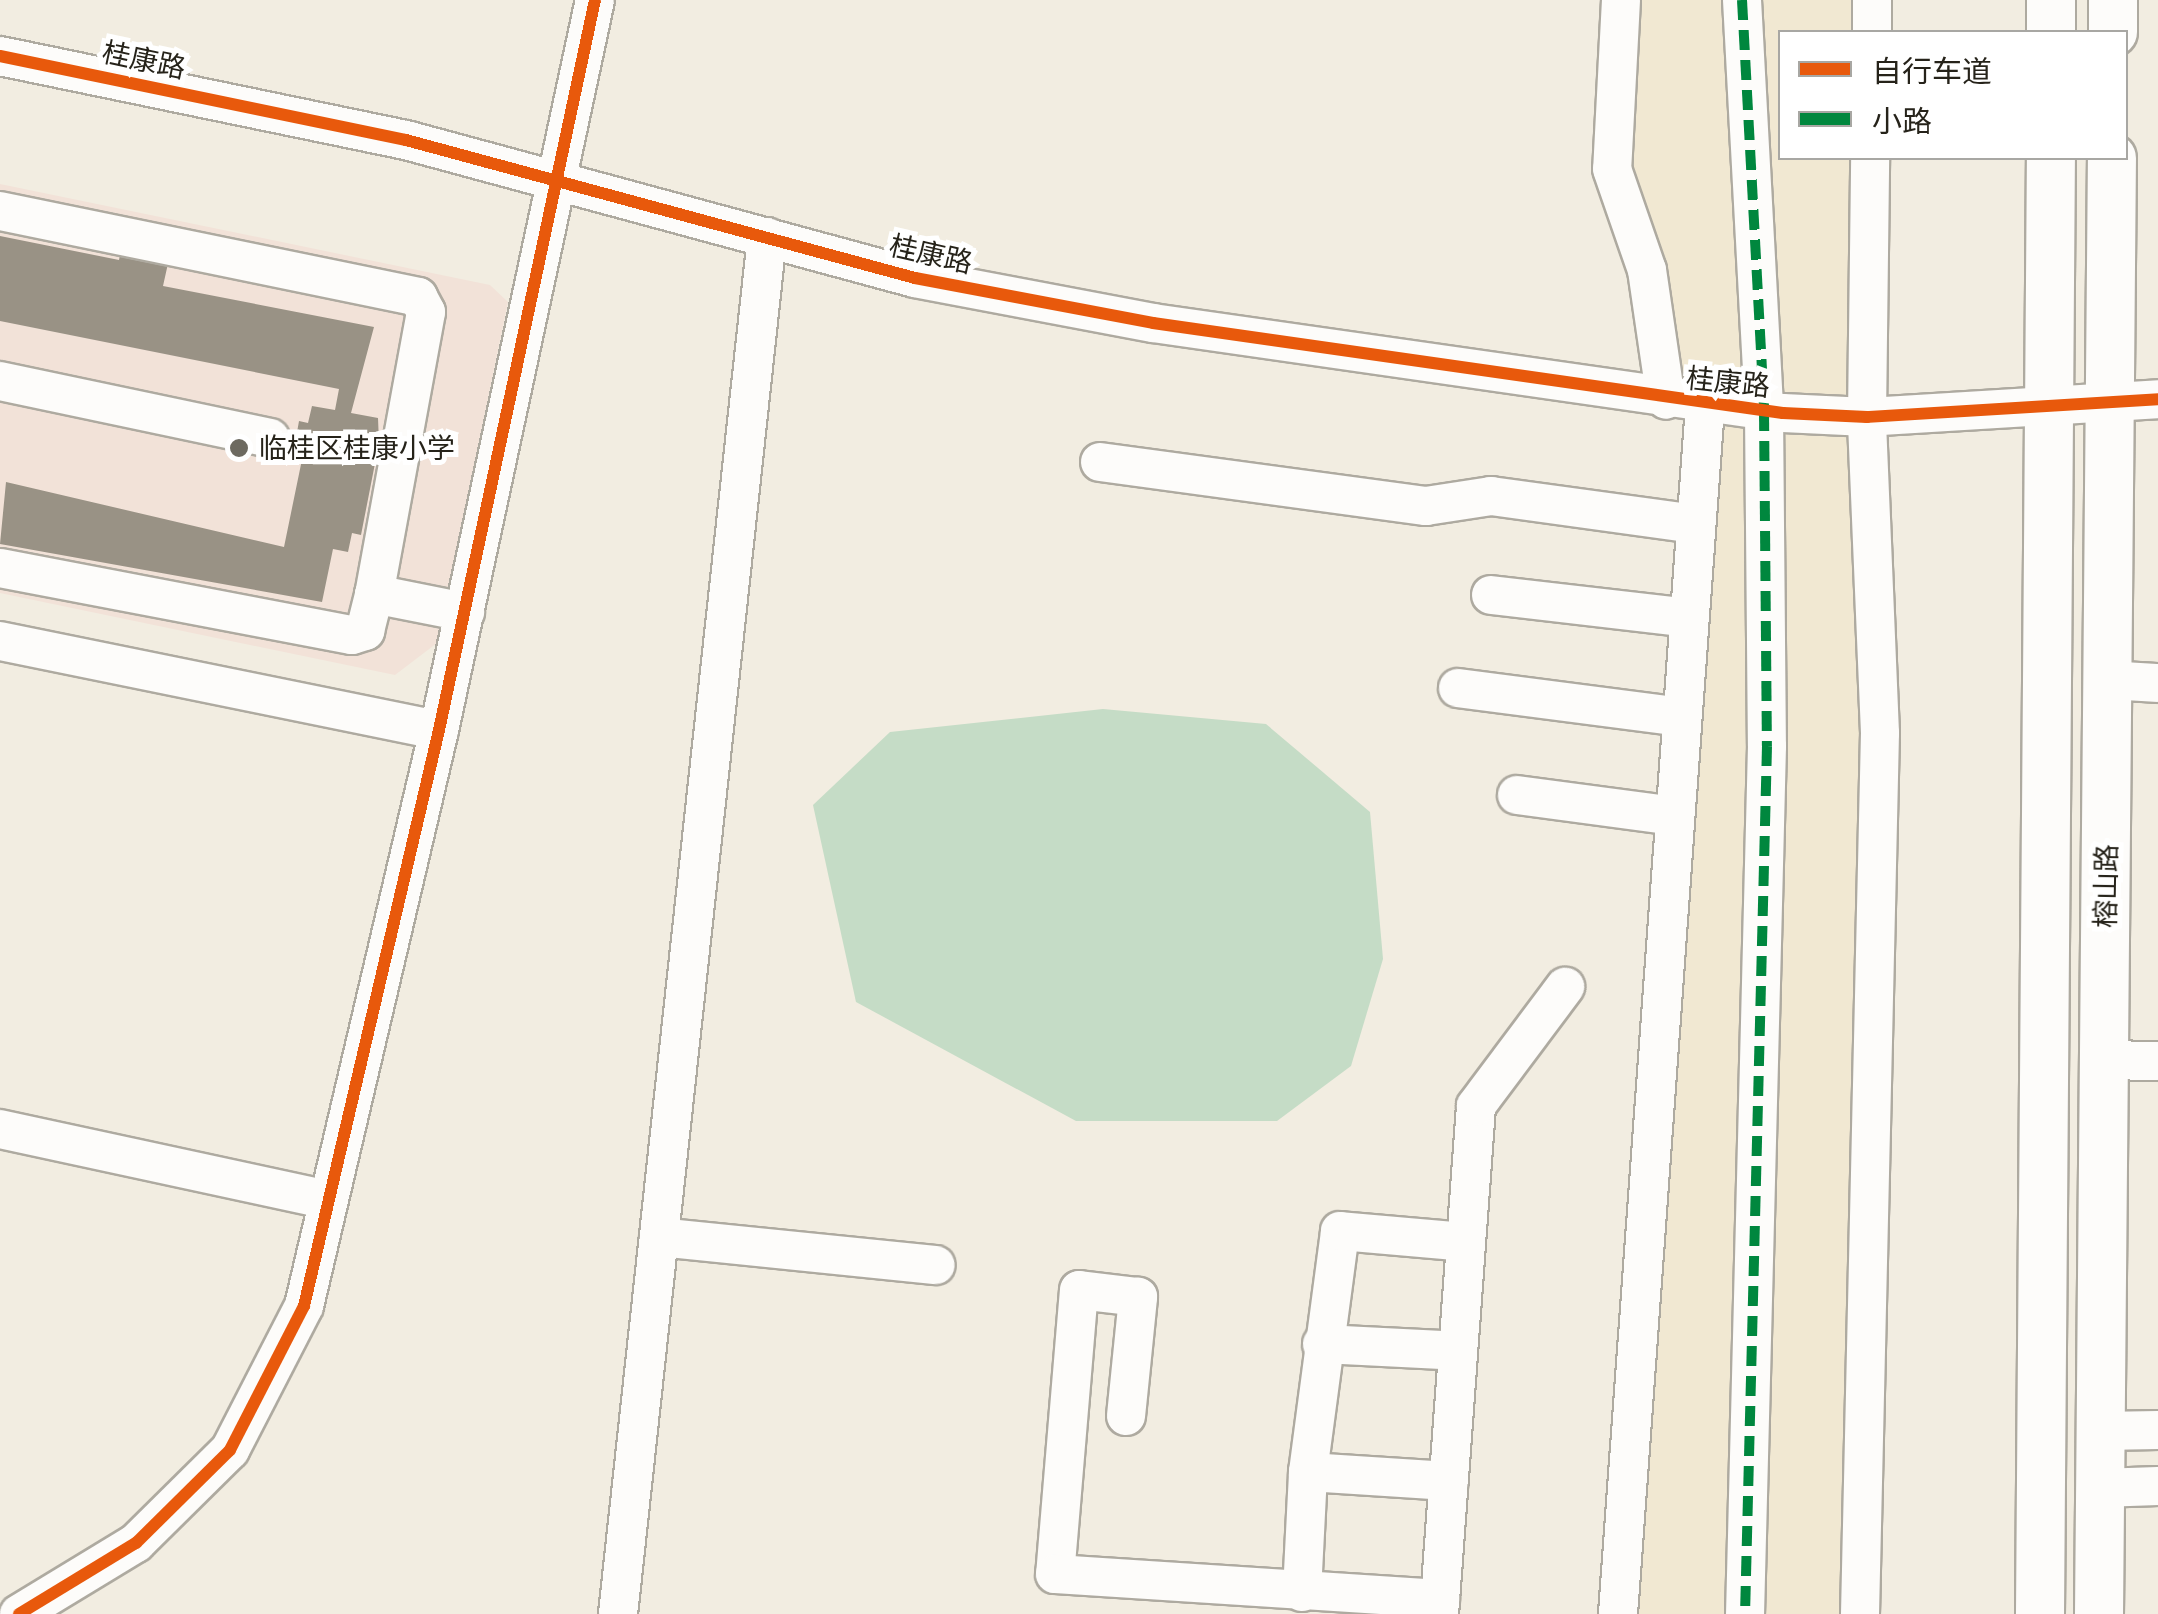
<!DOCTYPE html>
<html>
<head>
<meta charset="utf-8">
<style>
  body { margin:0 }
  #map { position:relative; width:2158px; height:1614px; overflow:hidden; background:#f2ede1; font-family:Lora,"Noto Sans SC",serif }
  div>[style] { position:absolute }
  .built>* { inset:0; background:#f1e8d2 }
  .education>* { inset:0; background:#f2e2d8 }
  .forest>* { inset:0; background:#c5dcc6 }
  .building>* { inset:0; background:#999285 }
  .roads { filter:drop-shadow(2px 0 #aeaaa0) drop-shadow(-2px 0 #aeaaa0) drop-shadow(0 2px #aeaaa0) drop-shadow(0 -2px #aeaaa0) }
  .minor>* { height:38px; margin:-19px; padding:0 19px; transform-origin:19px; border-radius:19px; background:#fdfcfa }
  .major>* { height:48px; margin:-24px; padding:0 24px; transform-origin:24px; border-radius:24px; background:#fdfcfa }
  .quiet>* { height:10px; margin-top:-5px; transform-origin:0; background:repeating-linear-gradient(90deg,#00873e 0 20px,transparent 0 30px) }
  .cycleway>* { height:12px; margin:-6px; padding:0 6px; transform-origin:6px; border-radius:6px; background:#e8590c }
  .dots>* { width:28px; height:28px; translate:-50% -50%; box-sizing:border-box; border:5px solid #fff; border-radius:50% }
  span { translate:-50% -50%; white-space:nowrap; text-align:center; line-height:1.15; -webkit-text-stroke:10px #fff; paint-order:stroke }
  .street-label { font-size:28px; color:#26231a }
  .poi-label { font-size:28px; color:#26231a }
  .left { translate:0 -50%; text-align:left }
  .legend { position:absolute; left:1778px; top:30px; width:350px; height:130px; box-sizing:border-box; background:#fff; border:2px solid #a8a7a3; margin:0; padding:12px 18px; list-style:none; font-size:30px; color:#26231a }
  .legend li { display:flex; align-items:center; gap:20px; height:50px }
  .legend b { width:50px; border:2px solid #a8a7a3 }
</style>
</head>
<body>
<div id="map">
  <div class="built">
    <div style="clip-path:polygon(1621px 0,1872px 0,1872px 32px,1780px 32px,1780px 158px,1870px 158px,1860px 1614px,1618px 1614px,1705px 405px,1666px 400px,1620px 202px)"></div>
  </div>
  <div class="education">
    <div style="clip-path:polygon(0 184px,490px 285px,508px 302px,437px 643px,395px 675px,0 593px)"></div>
  </div>
  <div class="forest">
    <div style="clip-path:polygon(1103px 709px,1266px 724px,1370px 812px,1383px 959px,1351px 1066px,1277px 1121px,1076px 1121px,856px 1002px,813px 805px,890px 732px)"></div>
  </div>
  <div class="building">
    <div style="clip-path:polygon(0 236px,119px 260px,121px 250px,169px 259px,163px 286px,374px 327px,351px 413px,378px 418px,379px 443px,361px 535px,352px 533px,348px 552px,333px 549px,322px 602px,0 544px,6px 482px,284px 547px,306px 440px,296px 438px,299px 421px,308px 423px,312px 406px,335px 410px,339px 389px,0 321px)"></div>
  </div>
  <div class="roads">
    <div class="minor">
      <div style="left:1621px;top:0;width:169px;rotate:93deg"></div>
      <div style="left:1612px;top:169px;width:107px;rotate:70.9deg"></div>
      <div style="left:1647px;top:270px;width:131px;rotate:81.7deg"></div>
      <div style="left:1742px;top:0;width:412px;rotate:86.9deg"></div>
      <div style="left:1764px;top:411px;width:335px;rotate:89.5deg"></div>
      <div style="left:1767px;top:746px;width:868px;rotate:91.45deg"></div>
      <div style="left:1872px;top:32px;width:32px;rotate:-90deg"></div>
      <div style="left:0;top:56px;width:415px;rotate:11.7deg"></div>
      <div style="left:406px;top:140px;width:527px;rotate:15.17deg"></div>
      <div style="left:915px;top:278px;width:242px;rotate:10.7deg"></div>
      <div style="left:1153px;top:323px;width:636px;rotate:8.13deg"></div>
      <div style="left:1783px;top:413px;width:84px;rotate:2.7deg"></div>
      <div style="left:1867px;top:417px;width:292px;rotate:-3.5deg"></div>
      <div style="left:0;top:211px;width:427px;rotate:11.6deg"></div>
      <div style="left:418px;top:297px;width:17px;rotate:62deg"></div>
      <div style="left:426px;top:312px;width:287px;rotate:100.4deg"></div>
      <div style="left:374px;top:594px;width:93px;rotate:11.2deg"></div>
      <div style="left:0;top:381px;width:276px;rotate:11.9deg"></div>
      <div style="left:1100px;top:462px;width:329px;rotate:7.7deg"></div>
      <div style="left:1426px;top:506px;width:66px;rotate:-8.7deg"></div>
      <div style="left:1491px;top:496px;width:207px;rotate:7.8deg"></div>
      <div style="left:0;top:568px;width:358px;rotate:10.8deg"></div>
      <div style="left:352px;top:635px;width:14px;rotate:-17deg"></div>
      <div style="left:365px;top:631px;width:38px;rotate:-76deg"></div>
      <div style="left:1491px;top:595px;width:199px;rotate:6.6deg"></div>
      <div style="left:0;top:641px;width:448px;rotate:11.5deg"></div>
      <div style="left:2108px;top:680px;width:50px;rotate:3.4deg"></div>
      <div style="left:1458px;top:688px;width:225px;rotate:7.4deg"></div>
      <div style="left:1517px;top:795px;width:158px;rotate:7.6deg"></div>
      <div style="left:2104px;top:1060px;width:54px;rotate:1.1deg"></div>
      <div style="left:0;top:1129px;width:336px;rotate:12.2deg"></div>
      <div style="left:659px;top:1237px;width:278px;rotate:5.8deg"></div>
      <div style="left:1322px;top:1344px;width:136px;rotate:2.9deg"></div>
      <div style="left:1126px;top:1416px;width:120px;rotate:-84.2deg"></div>
      <div style="left:1138px;top:1297px;width:59px;rotate:-173.2deg"></div>
      <div style="left:1079px;top:1290px;width:285px;rotate:94.8deg"></div>
      <div style="left:1055px;top:1574px;width:386px;rotate:3.7deg"></div>
      <div style="left:2101px;top:1431px;width:57px;rotate:-1deg"></div>
      <div style="left:1308px;top:1472px;width:141px;rotate:3.7deg"></div>
      <div style="left:2100px;top:1488px;width:58px;rotate:-2deg"></div>
      <div style="left:1302px;top:1592px;width:120px;rotate:-87.1deg"></div>
      <div style="left:1308px;top:1472px;width:243px;rotate:-82.4deg"></div>
      <div style="left:1340px;top:1231px;width:126px;rotate:5deg"></div>
      <div style="left:19px;top:1614px;width:137px;rotate:-31.3deg"></div>
      <div style="left:136px;top:1543px;width:132px;rotate:-44.7deg"></div>
      <div style="left:230px;top:1450px;width:162px;rotate:-62.8deg"></div>
      <div style="left:304px;top:1306px;width:592px;rotate:-76.81deg"></div>
      <div style="left:439px;top:730px;width:746px;rotate:-77.94deg"></div>
      <div style="left:618px;top:1614px;width:1385px;rotate:-83.82deg"></div>
      <div style="left:1439px;top:1614px;width:509px;rotate:-85.83deg"></div>
      <div style="left:1476px;top:1106px;width:149px;rotate:-53.2deg"></div>
      <div style="left:1618px;top:1614px;width:1212px;rotate:-85.88deg"></div>
      <div style="left:1860px;top:1614px;width:881px;rotate:-88.7deg"></div>
      <div style="left:1880px;top:733px;width:316px;rotate:-92.4deg"></div>
      <div style="left:1867px;top:417px;width:259px;rotate:-89.3deg"></div>
    </div>
    <div class="major">
      <div style="left:2051px;top:32px;width:32px;rotate:-90deg"></div>
      <div style="left:2113px;top:32px;width:32px;rotate:-90deg"></div>
      <div style="left:2040px;top:1614px;width:1456px;rotate:-89.57deg"></div>
      <div style="left:2099px;top:1614px;width:1456px;rotate:-89.49deg"></div>
    </div>
  </div>
  <div class="quiet">
    <div style="left:1742px;top:0;width:412px;rotate:86.9deg"></div>
    <div style="left:1764px;top:411px;width:335px;rotate:89.5deg"></div>
    <div style="left:1767px;top:746px;width:868px;rotate:91.45deg"></div>
  </div>
  <div class="cycleway">
    <div style="left:0;top:56px;width:415px;rotate:11.7deg"></div>
    <div style="left:406px;top:140px;width:527px;rotate:15.17deg"></div>
    <div style="left:915px;top:278px;width:242px;rotate:10.7deg"></div>
    <div style="left:1153px;top:323px;width:636px;rotate:8.13deg"></div>
    <div style="left:1783px;top:413px;width:84px;rotate:2.7deg"></div>
    <div style="left:1867px;top:417px;width:292px;rotate:-3.5deg"></div>
    <div style="left:19px;top:1614px;width:137px;rotate:-31.3deg"></div>
    <div style="left:136px;top:1543px;width:132px;rotate:-44.7deg"></div>
    <div style="left:230px;top:1450px;width:162px;rotate:-62.8deg"></div>
    <div style="left:304px;top:1306px;width:592px;rotate:-76.81deg"></div>
    <div style="left:439px;top:730px;width:746px;rotate:-77.94deg"></div>
  </div>
  <div class="dots">
    <div style="left:239px;top:448px;background:#6d6a60"></div>
  </div>
  <div class="street-label">
    <span style="left:144px;top:60px;rotate:12deg">桂康路</span>
    <span style="left:931px;top:254px;rotate:13deg">桂康路</span>
    <span style="left:1728px;top:382px;rotate:6deg">桂康路</span>
    <span style="left:2106px;top:886px;rotate:-89deg">榕山路</span>
  </div>
  <div class="poi-label">
    <span class="left" style="left:259px;top:448px">临桂区桂康小学</span>
  </div>
  <ul class="legend">
  <li><b style="height:12px;background:#e8590c"></b>自行车道</li>
  <li><b style="height:12px;background:#00873e"></b>小路</li>
  </ul>
</div>
</body>
</html>
